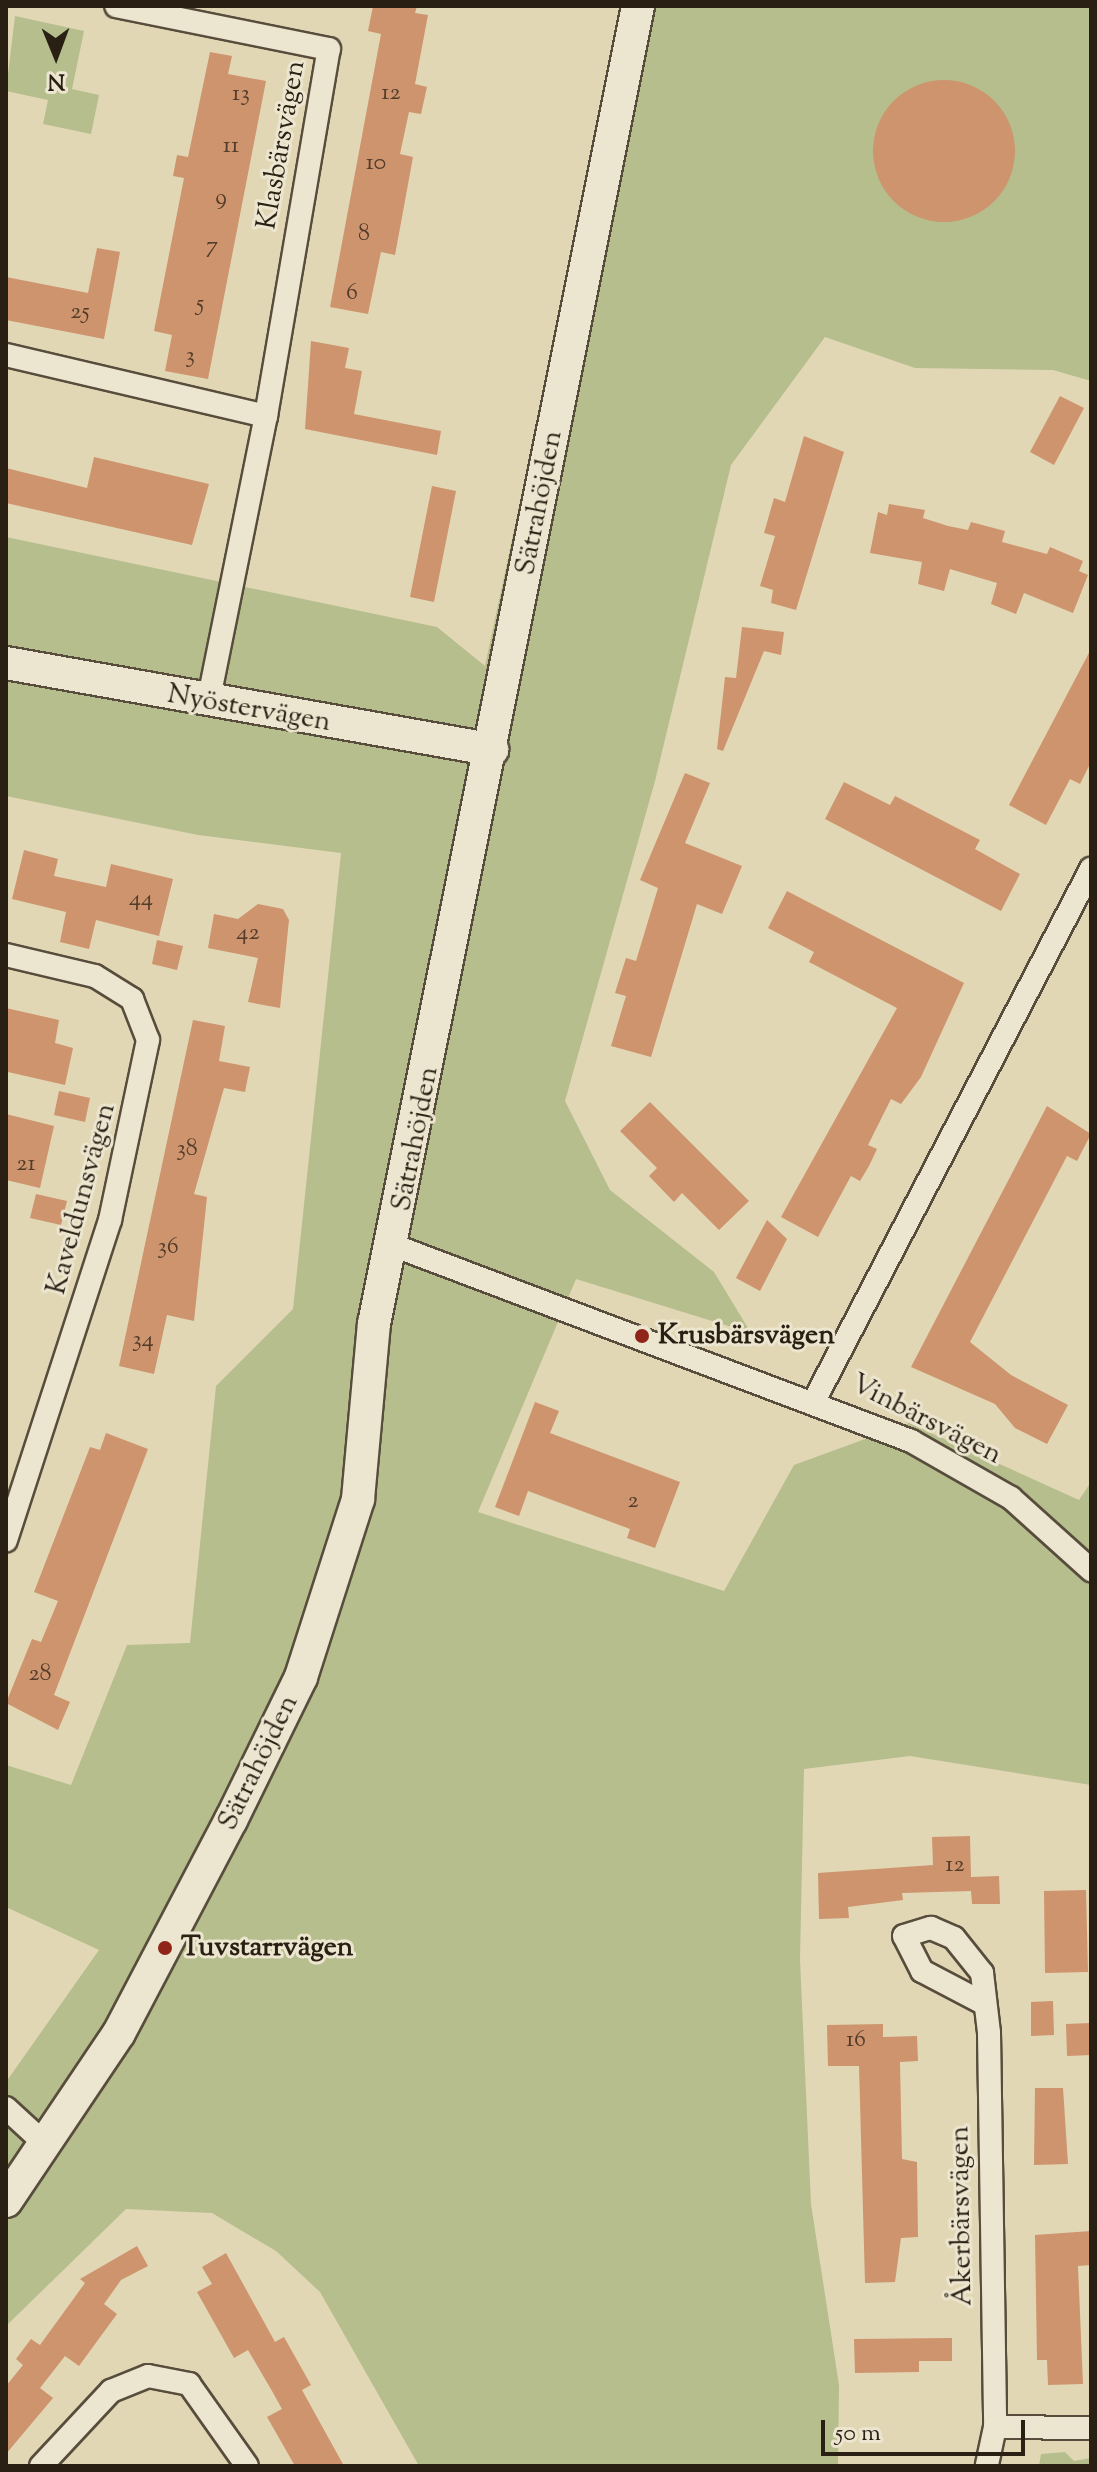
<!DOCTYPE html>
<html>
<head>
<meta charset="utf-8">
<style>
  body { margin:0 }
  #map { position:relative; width:1097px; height:2472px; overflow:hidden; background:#e2d7b5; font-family:"Sorts Mill Goudy",serif }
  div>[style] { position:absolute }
  .green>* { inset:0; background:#b5be8c }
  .building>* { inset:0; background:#cd946e }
  .round { border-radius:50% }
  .roads { filter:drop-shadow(2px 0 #584d3c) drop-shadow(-2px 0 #584d3c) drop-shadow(0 2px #584d3c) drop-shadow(0 -2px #584d3c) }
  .street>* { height:22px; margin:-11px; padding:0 11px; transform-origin:11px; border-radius:11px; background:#ece5cf }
  .secondary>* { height:32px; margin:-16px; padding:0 16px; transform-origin:16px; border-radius:16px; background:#ece5cf }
  .dots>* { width:22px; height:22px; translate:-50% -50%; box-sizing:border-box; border:4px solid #ece5cf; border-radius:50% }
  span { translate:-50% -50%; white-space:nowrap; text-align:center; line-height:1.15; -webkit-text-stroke:6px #ece5cf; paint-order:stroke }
  .number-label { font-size:24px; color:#533c2a }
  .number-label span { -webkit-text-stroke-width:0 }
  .street-label { font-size:28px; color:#2a1f13 }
  .poi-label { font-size:28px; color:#2a1f13; font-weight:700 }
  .left { translate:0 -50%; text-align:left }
  .frame { position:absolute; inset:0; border:8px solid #2a1f13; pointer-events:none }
  .north { position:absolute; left:16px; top:16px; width:80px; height:80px; -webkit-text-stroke:6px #ece5cf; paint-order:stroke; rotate:179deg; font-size:22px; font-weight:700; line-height:32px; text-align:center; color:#2a1f13 }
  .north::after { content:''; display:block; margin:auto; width:28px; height:36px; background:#2a1f13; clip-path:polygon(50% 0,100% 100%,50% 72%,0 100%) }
  .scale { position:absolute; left:821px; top:2420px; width:204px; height:36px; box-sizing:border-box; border:4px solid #2a1f13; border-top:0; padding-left:10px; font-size:24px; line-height:28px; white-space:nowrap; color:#2a1f13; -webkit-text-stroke:6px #ece5cf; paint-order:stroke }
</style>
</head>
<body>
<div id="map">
  <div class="green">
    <div style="clip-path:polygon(626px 6px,1091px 6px,1091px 381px,1053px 370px,915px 368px,825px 337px,731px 465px,655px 781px,565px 1101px,610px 1190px,714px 1272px,751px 1333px,576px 1279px,478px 1512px,724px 1591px,794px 1465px,909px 1423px,1079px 1500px,1091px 1482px,1091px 1785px,910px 1756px,804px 1769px,800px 1960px,811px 2204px,839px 2385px,838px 2466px,419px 2466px,320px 2292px,276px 2251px,212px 2213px,126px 2209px,6px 2326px,6px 2082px,99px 1950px,6px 1907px,6px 1765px,71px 1785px,127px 1645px,190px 1643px,216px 1386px,293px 1309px,341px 853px,198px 835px,6px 796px,6px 537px,437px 627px,485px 666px)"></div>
    <div style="clip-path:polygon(15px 16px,84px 31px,72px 89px,99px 95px,91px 134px,43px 124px,48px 100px,6px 91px)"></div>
    <div style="clip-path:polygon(1065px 2452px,1074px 2461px,1091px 2458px,1091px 2466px,1039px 2466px,1041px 2454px)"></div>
  </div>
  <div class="building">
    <div style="clip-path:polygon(373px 6px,417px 6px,415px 13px,428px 15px,415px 84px,427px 87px,421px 114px,409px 112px,400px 154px,413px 157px,400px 228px,395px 255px,381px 252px,368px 314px,330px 307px,381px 34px,368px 31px)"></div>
    <div style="clip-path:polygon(210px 52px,232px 56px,228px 74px,266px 81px,208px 379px,165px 371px,172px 335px,154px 331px,184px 178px,173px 176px,177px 155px,188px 157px)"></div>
    <div class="round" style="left:873px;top:80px;width:142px;height:142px"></div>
    <div style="clip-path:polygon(97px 248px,120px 252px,104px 339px,6px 320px,6px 277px,88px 293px)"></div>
    <div style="clip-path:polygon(311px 341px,349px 348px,345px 368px,362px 371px,354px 414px,441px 431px,437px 455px,305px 429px)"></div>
    <div style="clip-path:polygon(1060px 396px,1084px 408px,1054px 465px,1030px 452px)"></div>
    <div style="clip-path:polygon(804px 436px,844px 452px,796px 610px,771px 603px,773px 590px,760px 586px,775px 536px,764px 533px,774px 498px,785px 502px)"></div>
    <div style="clip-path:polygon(94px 457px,209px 484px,192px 545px,6px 503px,6px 468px,87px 488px)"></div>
    <div style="clip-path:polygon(432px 486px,456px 491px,434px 602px,410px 597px)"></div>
    <div style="clip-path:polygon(889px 504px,925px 510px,923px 518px,948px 526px,968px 530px,971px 522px,1005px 531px,1002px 542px,1047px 554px,1050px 547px,1083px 561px,1079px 571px,1088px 575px,1073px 613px,1024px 593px,1016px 614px,991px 604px,997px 583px,950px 569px,944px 591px,918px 584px,922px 562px,870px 553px,878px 512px,887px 515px)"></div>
    <div style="clip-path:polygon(742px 627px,784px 632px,781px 655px,764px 651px,723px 751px,717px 749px,725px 677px,736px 678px)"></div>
    <div style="clip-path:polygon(1091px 649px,1091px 762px,1080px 784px,1070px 779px,1046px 825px,1009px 805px)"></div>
    <div style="clip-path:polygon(685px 773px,710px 783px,685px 843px,742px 866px,722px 914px,697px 904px,651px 1057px,611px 1046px,626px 996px,615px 993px,626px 958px,636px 961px,658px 888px,640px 880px)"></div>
    <div style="clip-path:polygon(844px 782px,890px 805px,895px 796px,980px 840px,975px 849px,1020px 874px,1001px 911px,825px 819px)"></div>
    <div style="clip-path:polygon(24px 850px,58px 859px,54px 876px,106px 887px,111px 864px,173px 879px,159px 936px,96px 920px,89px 949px,60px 942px,66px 912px,12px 899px)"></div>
    <div style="clip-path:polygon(787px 891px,964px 983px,921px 1077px,901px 1104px,891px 1099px,868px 1145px,877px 1149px,869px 1166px,860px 1181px,851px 1176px,818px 1237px,781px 1217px,897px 1008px,809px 962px,814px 952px,768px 928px)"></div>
    <div style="clip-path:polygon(258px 904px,283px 909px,289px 920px,280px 1008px,248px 1002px,258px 958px,208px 948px,214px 914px,238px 919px)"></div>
    <div style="clip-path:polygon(157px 940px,183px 946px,177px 970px,152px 964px)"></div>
    <div style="clip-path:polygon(6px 1008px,59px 1020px,55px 1043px,73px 1048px,65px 1085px,8px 1072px)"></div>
    <div style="clip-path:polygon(193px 1020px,225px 1026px,219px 1061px,250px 1067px,245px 1092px,224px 1088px,194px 1194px,207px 1197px,194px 1321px,167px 1315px,154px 1374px,119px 1366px)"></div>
    <div style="clip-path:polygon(59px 1091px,90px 1098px,85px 1122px,54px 1115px)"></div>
    <div style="clip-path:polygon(650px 1102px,749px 1201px,719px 1230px,682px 1193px,674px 1202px,649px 1176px,657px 1168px,620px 1131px)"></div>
    <div style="clip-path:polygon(1047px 1106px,1091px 1134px,1077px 1161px,1067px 1156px,970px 1342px,1011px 1375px,1068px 1405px,1047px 1444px,1015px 1428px,995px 1404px,911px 1367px)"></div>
    <div style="clip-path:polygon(6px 1114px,54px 1126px,40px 1188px,6px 1180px)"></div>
    <div style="clip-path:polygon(36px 1194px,67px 1201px,61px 1225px,30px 1218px)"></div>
    <div style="clip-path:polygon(767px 1220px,787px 1239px,760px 1291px,736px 1278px)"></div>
    <div style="clip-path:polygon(535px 1402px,559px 1411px,550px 1433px,680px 1482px,655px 1548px,627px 1538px,630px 1529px,528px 1491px,519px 1516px,495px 1507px)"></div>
    <div style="clip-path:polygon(106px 1433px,148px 1449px,54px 1695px,70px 1702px,58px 1730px,6px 1703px,32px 1639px,41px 1642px,58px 1601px,34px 1592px,90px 1447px,100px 1450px)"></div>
    <div style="clip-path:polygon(970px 1836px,971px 1877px,999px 1876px,1000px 1904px,972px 1904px,971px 1891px,902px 1893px,903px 1900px,848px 1907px,849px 1918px,819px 1919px,818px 1873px,933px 1865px,932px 1837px)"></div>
    <div style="clip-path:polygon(1086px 1890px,1088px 1972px,1045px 1973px,1044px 1891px)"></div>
    <div style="clip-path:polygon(1053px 2001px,1054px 2035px,1031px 2036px,1031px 2002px)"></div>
    <div style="clip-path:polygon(1091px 2023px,1091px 2055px,1067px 2056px,1066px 2024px)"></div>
    <div style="clip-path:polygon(883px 2024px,883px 2037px,917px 2036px,918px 2061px,900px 2062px,902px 2159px,917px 2162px,918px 2237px,901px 2238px,895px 2282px,865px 2283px,859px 2066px,828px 2066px,827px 2025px)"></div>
    <div style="clip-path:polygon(1035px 2088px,1063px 2088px,1068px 2164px,1034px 2165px)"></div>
    <div style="clip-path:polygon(1091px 2231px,1091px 2265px,1078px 2266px,1083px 2384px,1048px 2385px,1047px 2360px,1037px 2360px,1035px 2235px)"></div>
    <div style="clip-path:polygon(137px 2246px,148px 2266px,121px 2280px,104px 2304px,117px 2314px,79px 2366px,65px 2356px,40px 2388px,53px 2398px,6px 2454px,6px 2386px,23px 2365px,16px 2359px,31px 2339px,40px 2345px,85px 2283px,80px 2279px)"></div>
    <div style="clip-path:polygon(226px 2253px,275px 2342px,284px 2337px,311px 2385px,302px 2390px,344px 2466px,295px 2466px,267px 2417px,282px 2409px,272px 2391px,248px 2350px,234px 2358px,197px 2292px,212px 2284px,202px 2267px)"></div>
    <div style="clip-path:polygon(952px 2338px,952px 2361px,919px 2361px,919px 2372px,855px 2373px,854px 2339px)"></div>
  </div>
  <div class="roads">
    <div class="street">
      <div style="left:6px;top:355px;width:267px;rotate:13.2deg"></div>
      <div style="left:266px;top:416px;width:372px;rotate:-80.3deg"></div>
      <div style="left:329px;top:49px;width:217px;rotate:-168.6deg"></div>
      <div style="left:208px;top:703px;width:293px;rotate:-78.6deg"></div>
      <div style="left:6px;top:955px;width:91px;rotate:13.3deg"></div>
      <div style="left:95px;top:976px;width:44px;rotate:31.9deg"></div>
      <div style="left:132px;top:999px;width:44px;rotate:68.7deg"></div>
      <div style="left:148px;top:1040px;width:184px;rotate:101.9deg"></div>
      <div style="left:110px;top:1220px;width:337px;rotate:108deg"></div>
      <div style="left:395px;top:1246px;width:552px;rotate:20.7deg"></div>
      <div style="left:911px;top:1441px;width:115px;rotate:29.7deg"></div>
      <div style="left:1011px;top:1498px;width:108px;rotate:42deg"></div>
      <div style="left:815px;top:1399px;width:598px;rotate:-62.49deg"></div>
      <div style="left:985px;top:2004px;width:71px;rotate:-152.4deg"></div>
      <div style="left:922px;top:1971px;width:39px;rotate:-117deg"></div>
      <div style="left:904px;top:1936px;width:28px;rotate:-17deg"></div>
      <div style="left:931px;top:1928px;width:25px;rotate:23deg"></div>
      <div style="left:954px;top:1938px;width:45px;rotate:51.3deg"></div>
      <div style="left:982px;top:1973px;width:60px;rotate:83.3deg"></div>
      <div style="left:989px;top:2033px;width:394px;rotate:89.1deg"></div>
      <div style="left:995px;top:2427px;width:40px;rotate:102deg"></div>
      <div style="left:6px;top:2108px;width:53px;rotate:42.7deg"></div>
      <div style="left:995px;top:2427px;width:96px;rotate:0.6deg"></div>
      <div style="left:41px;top:2466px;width:103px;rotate:-47deg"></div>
      <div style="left:111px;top:2391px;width:40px;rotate:-22deg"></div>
      <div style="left:148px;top:2376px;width:42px;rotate:11deg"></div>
      <div style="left:189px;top:2384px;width:100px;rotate:54.7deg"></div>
    </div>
    <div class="secondary">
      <div style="left:6px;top:663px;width:494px;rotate:10.1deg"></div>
      <div style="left:6px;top:2201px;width:202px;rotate:-56.1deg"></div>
      <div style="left:119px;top:2033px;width:241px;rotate:-62.3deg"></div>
      <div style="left:231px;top:1820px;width:159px;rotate:-63.9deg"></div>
      <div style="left:301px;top:1677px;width:187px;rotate:-72.2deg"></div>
      <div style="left:358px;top:1499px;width:176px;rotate:-84.8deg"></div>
      <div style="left:374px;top:1324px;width:1344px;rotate:-78.67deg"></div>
    </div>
  </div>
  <div class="dots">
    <div style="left:642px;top:1336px;background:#8f2418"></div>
    <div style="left:165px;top:1948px;background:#8f2418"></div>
  </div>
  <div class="number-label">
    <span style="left:391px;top:94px">12</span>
    <span style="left:241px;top:95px">13</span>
    <span style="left:231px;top:147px">11</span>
    <span style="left:376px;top:164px">10</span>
    <span style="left:221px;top:199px">9</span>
    <span style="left:364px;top:235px">8</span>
    <span style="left:212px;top:247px">7</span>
    <span style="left:352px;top:294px">6</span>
    <span style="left:200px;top:305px">5</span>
    <span style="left:80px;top:313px">25</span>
    <span style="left:190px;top:357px">3</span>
    <span style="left:141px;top:900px">44</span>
    <span style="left:248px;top:934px">42</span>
    <span style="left:187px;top:1150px">38</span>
    <span style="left:26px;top:1165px">21</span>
    <span style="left:168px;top:1248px">36</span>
    <span style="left:143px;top:1341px">34</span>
    <span style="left:633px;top:1502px">2</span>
    <span style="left:40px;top:1675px">28</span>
    <span style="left:955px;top:1866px">12</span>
    <span style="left:856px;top:2041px">16</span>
  </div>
  <div class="street-label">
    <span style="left:282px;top:145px;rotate:-80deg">Klasbärsvägen</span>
    <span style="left:540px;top:503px;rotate:-79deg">Sätrahöjden</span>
    <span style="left:249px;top:709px;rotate:10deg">Nyöstervägen</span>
    <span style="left:416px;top:1139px;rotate:-79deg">Sätrahöjden</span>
    <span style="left:82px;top:1199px;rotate:-75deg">Kaveldunsvägen</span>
    <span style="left:926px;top:1420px;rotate:27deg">Vinbärsvägen</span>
    <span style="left:259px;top:1763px;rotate:-64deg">Sätrahöjden</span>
    <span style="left:962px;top:2216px;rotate:-91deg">Åkerbärsvägen</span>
  </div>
  <div class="poi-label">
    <span class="left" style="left:658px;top:1336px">Krusbärsvägen</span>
    <span class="left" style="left:181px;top:1948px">Tuvstarrvägen</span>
  </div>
  <div class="frame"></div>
  <div class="north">N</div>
  <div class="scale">50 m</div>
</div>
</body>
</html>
